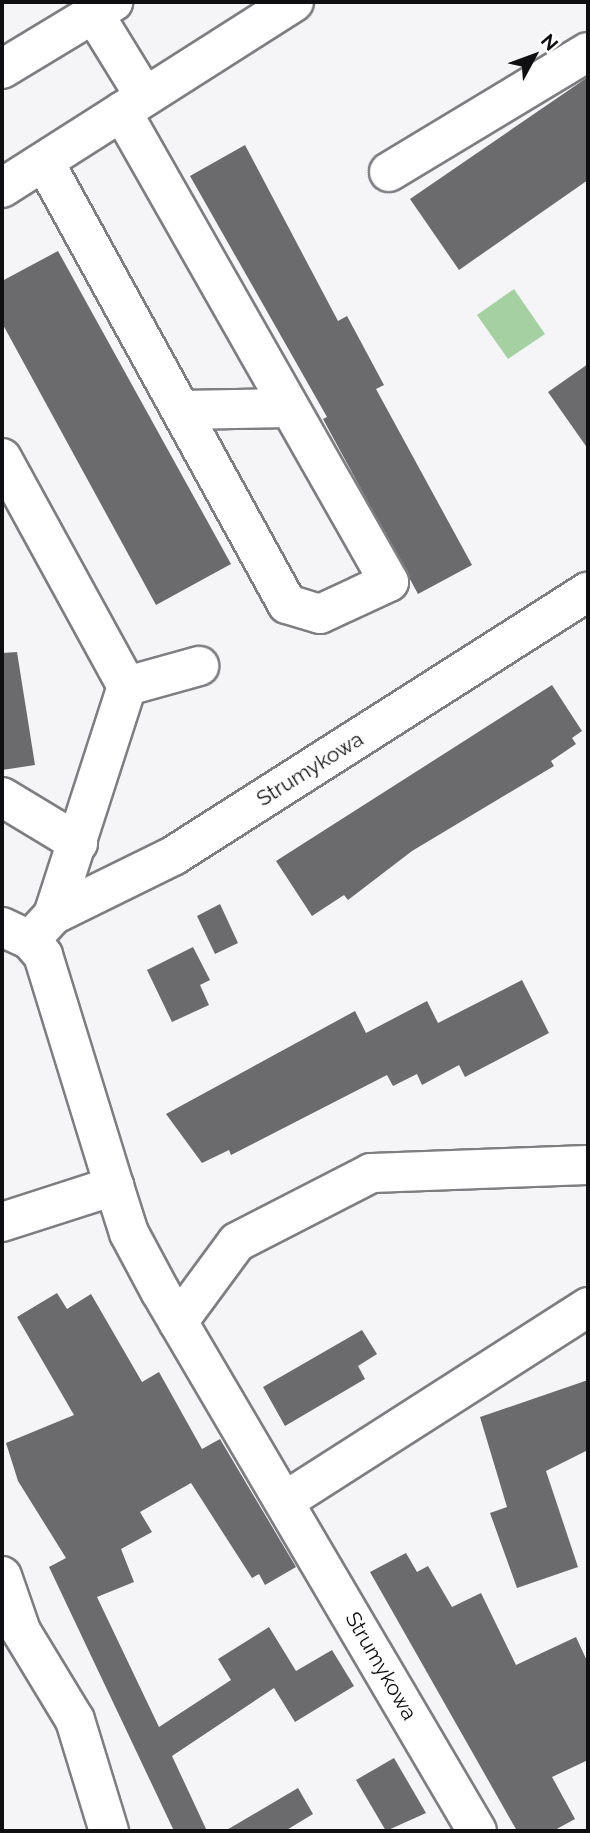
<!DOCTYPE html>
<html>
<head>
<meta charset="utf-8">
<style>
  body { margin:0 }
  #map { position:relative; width:590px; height:1833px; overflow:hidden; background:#f5f5f8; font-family:Raleway,sans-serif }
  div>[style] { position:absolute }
  .green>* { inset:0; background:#a5d1a2 }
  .building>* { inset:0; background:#6b6b6e }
  .roads { filter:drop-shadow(2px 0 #7e7e81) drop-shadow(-2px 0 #7e7e81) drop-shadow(0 2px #7e7e81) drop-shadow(0 -2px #7e7e81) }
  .minor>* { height:38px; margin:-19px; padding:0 19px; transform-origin:19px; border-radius:19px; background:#fff }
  span { translate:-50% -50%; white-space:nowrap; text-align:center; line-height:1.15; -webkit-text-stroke:7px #fff; paint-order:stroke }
  .street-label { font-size:21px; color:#0f0e10 }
  .frame { position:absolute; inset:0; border:4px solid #0f0e10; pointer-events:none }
  .north { position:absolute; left:499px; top:21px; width:70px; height:70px; -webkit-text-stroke:5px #fff; paint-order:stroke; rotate:49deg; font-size:19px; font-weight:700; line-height:28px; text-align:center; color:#0f0e10 }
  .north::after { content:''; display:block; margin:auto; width:24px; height:32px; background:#0f0e10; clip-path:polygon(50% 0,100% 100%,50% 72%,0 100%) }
</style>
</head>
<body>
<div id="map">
  <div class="green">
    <div style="clip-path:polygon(514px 289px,545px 334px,508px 359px,477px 315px)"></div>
  </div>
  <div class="building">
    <div style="clip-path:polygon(588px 77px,588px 180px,459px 270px,410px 199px)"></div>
    <div style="clip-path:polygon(245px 145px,338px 321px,347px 316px,384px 385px,376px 389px,472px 565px,418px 594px,323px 419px,327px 417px,190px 176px)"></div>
    <div style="clip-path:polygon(58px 251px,231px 564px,156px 605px,2px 323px,2px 281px)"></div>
    <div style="clip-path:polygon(588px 364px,588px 449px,548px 392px)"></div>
    <div style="clip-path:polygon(17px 652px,35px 765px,2px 770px,2px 653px)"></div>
    <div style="clip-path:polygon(552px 685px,582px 731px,572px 738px,576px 744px,551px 761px,554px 766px,412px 851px,348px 900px,344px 895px,312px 916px,276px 861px)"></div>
    <div style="clip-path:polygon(220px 904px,238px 943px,215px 954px,197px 916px)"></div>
    <div style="clip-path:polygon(193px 947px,210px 980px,200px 985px,209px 1005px,172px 1022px,147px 970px)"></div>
    <div style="clip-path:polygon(522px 980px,549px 1033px,465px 1077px,459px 1065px,422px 1085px,417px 1074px,393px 1086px,387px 1075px,231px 1155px,229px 1150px,202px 1163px,166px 1114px,355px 1011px,366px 1033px,427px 1001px,438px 1023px)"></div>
    <div style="clip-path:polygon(57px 1293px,67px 1309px,91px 1294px,142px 1382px,159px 1372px,202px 1449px,220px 1439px,296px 1567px,265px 1585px,259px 1574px,252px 1578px,191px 1483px,140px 1512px,152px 1532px,121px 1549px,134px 1582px,97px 1597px,159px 1727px,231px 1680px,218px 1659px,269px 1627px,296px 1671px,332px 1650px,354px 1686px,295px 1722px,274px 1688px,172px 1756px,207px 1831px,174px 1831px,49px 1567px,66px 1558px,18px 1481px,6px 1443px,74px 1415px,17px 1317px)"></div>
    <div style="clip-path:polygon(362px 1330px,377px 1354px,358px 1366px,365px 1379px,285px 1426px,263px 1387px)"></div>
    <div style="clip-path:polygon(588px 1380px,588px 1450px,546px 1471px,578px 1567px,517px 1588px,490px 1513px,507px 1507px,480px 1417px)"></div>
    <div style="clip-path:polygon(406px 1553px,417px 1572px,428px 1566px,452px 1607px,481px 1593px,516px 1665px,576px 1637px,588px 1663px,588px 1760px,552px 1777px,575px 1819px,553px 1831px,517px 1831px,370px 1572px)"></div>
    <div style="clip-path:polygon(394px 1758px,426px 1813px,386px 1831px,356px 1780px)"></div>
    <div style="clip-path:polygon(298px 1788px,313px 1814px,285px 1831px,225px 1831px)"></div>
  </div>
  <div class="roads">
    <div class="minor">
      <div style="left:94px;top:14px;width:97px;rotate:58.4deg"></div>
      <div style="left:2px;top:69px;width:130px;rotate:-31.1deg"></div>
      <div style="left:45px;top:163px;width:503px;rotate:61.24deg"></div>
      <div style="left:287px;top:604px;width:34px;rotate:17deg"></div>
      <div style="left:320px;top:614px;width:76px;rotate:-24.9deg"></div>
      <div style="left:389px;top:582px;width:541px;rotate:-119.6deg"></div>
      <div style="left:389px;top:172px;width:232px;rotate:-31.1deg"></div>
      <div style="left:2px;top:188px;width:346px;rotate:-32.5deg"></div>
      <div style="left:182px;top:410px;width:107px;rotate:-1.1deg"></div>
      <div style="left:2px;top:458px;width:260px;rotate:61.3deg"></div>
      <div style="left:127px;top:686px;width:241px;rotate:107.9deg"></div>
      <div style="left:127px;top:686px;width:75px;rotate:-15.5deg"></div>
      <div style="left:2px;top:797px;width:89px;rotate:31.2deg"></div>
      <div style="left:2px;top:927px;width:31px;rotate:25deg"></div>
      <div style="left:30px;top:940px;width:20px;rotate:49deg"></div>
      <div style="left:43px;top:955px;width:242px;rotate:72.9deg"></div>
      <div style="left:30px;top:940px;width:34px;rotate:-47deg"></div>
      <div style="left:53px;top:915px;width:134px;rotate:-26.2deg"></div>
      <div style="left:173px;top:856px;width:492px;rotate:-32.5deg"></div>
      <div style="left:2px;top:1222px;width:118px;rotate:-17.8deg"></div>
      <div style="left:114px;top:1186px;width:49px;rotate:72.3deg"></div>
      <div style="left:129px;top:1233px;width:66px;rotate:61.9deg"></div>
      <div style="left:160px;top:1291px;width:626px;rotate:59.59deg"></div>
      <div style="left:178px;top:1322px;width:99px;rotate:-53.6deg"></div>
      <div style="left:237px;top:1242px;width:151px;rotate:-27.2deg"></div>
      <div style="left:371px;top:1173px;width:217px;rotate:-2.1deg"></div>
      <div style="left:285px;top:1501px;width:360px;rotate:-32.6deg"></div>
      <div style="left:2px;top:1576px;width:58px;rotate:70.9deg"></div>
      <div style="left:21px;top:1631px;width:104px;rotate:58.8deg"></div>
      <div style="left:75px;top:1720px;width:116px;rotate:73deg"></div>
    </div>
  </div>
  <div class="street-label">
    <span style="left:310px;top:769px;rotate:-32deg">Strumykowa</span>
    <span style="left:381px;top:1666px;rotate:60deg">Strumykowa</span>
  </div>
  <div class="frame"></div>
  <div class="north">N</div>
</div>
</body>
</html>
